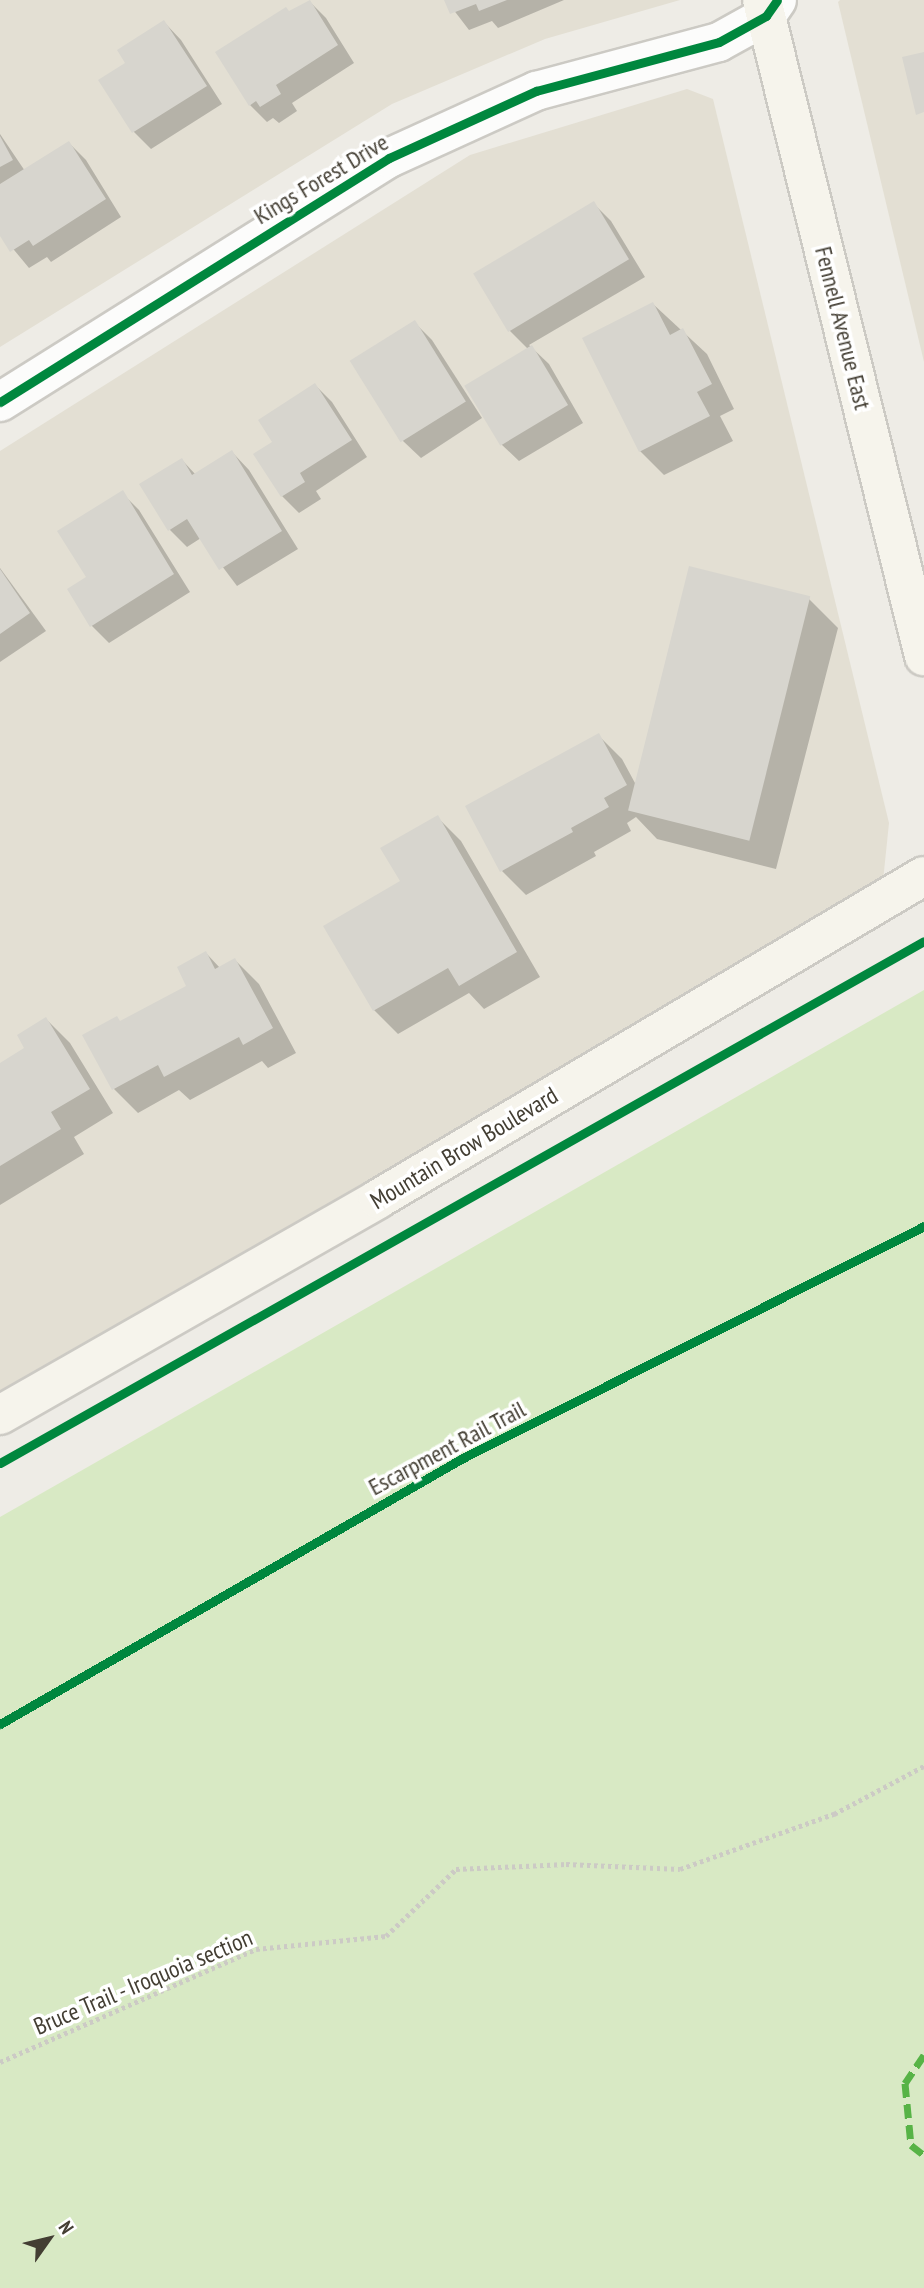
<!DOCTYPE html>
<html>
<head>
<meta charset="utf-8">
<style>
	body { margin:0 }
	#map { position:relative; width:924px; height:2288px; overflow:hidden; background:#eeece6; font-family:"PT Sans Narrow",sans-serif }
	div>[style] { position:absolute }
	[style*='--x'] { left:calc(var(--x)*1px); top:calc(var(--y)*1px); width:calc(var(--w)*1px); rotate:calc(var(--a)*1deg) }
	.residential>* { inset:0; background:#e3dfd3 }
	.green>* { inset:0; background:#d8e9c4 }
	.shadow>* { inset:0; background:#0003 }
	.building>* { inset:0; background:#d7d5ce; transform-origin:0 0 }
	.path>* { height:4.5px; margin-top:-2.25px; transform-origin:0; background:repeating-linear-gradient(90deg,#cccac5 0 3.5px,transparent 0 7px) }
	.roads { filter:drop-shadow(2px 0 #cccac4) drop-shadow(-2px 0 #cccac4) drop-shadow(0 2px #cccac4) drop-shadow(0 -2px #cccac4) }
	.minor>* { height:38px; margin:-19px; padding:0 19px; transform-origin:19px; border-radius:19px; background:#fcfcfb }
	.secondary>* { height:38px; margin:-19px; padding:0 19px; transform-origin:19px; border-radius:19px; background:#f6f4ec }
	.quiet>* { height:7px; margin-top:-3.5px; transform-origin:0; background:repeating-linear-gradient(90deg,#57b346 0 14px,transparent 0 21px) }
	.cycleway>* { height:9px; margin:-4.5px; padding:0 4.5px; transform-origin:4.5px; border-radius:4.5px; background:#00873e }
	span { translate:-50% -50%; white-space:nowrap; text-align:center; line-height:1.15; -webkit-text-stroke:7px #fff; paint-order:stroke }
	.street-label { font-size:24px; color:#433e33 }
	.north { position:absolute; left:14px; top:2204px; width:70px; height:70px; -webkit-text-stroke:5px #fff; paint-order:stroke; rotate:56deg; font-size:19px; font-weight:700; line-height:28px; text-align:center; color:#433e33 }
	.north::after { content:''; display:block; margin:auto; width:24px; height:32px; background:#433e33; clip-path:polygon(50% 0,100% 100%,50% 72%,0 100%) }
</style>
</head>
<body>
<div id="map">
	<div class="residential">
		<div style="clip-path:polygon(0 0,680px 0,545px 39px,392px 104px,0 347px)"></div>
		<div style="clip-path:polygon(840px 0,924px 0,924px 362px,838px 2px)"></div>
		<div style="clip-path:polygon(687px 89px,713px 99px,889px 823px,883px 881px,0 1407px,0 451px,470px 155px)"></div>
	</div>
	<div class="green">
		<div style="clip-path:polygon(924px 990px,924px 2288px,0 2288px,0 1517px)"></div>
	</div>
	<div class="shadow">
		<div style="clip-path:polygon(446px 0,564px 0,498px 28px,492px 21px,469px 30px)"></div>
		<div style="clip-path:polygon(309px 1px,326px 18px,354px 63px,292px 103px,297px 111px,279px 123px,273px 118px,267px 122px,250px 105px)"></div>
		<div style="clip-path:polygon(164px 22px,181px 40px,222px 104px,151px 149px,134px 132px,101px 81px,128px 63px)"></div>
		<div style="clip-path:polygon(0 134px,25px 171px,69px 143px,86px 160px,121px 217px,51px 262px,47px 257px,29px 268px,0 233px)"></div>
		<div style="clip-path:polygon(594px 204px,611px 221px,645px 277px,529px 345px,549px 364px,583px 423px,519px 461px,501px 444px,467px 386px,528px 349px,509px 330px)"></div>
		<div style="clip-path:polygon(653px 304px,707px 354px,734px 409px,720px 416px,733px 441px,664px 475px,640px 451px)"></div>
		<div style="clip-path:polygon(414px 322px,432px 340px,482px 418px,421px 458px,403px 441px)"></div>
		<div style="clip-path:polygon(315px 385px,332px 402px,367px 457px,316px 491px,321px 499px,299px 513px,282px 496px)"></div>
		<div style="clip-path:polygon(232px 452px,249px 470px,298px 549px,237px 586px,201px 538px,187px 547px,170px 530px,182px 460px,196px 475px)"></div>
		<div style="clip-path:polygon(122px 493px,139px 510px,190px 592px,109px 643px,92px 626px,69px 590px,88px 578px)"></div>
		<div style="clip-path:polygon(0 568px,46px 631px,0 662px)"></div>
		<div style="clip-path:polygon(809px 599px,838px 628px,776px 869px,657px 839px,636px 817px,627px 823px,631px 831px,594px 852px,596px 856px,526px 895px,502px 871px,598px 735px,622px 759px,635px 783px)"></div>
		<div style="clip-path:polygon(437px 817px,461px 841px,540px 977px,484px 1009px,469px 993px,398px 1034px,374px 1010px,326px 926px,402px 882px)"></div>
		<div style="clip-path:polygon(206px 953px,220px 968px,235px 960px,259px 984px,296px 1053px,268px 1068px,262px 1061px,190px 1100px,179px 1090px,138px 1113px,114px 1089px,121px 1022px,189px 986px)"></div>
		<div style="clip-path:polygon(46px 1019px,70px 1043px,113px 1113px,74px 1137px,84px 1154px,0 1205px,0 1065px,26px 1048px)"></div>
	</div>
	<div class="building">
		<div style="clip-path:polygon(310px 0,338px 45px,276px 85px,281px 94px,260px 107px,256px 101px,249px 106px,215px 52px,286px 7px,289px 11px)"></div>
		<div style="clip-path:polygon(444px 0,507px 0,479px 11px,476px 4px,450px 14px)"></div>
		<div style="clip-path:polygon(164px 20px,207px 86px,132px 133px,98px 80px,125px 63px,117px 50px)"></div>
		<div style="clip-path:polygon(924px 52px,924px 112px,916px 115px,902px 57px)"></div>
		<div style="clip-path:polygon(0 136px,13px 160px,0 167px)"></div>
		<div style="clip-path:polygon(69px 141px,106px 199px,33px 246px,29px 240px,10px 252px,0 236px,0 184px)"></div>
		<div style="left:594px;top:201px;width:68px;height:141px;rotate:59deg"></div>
		<div style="clip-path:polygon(653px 302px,670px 335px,683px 328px,712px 384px,697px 392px,710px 416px,639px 452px,582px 338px)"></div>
		<div style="left:415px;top:320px;width:96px;height:77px;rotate:58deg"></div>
		<div style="left:532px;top:345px;width:70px;height:79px;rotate:59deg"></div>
		<div style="clip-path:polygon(315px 383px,352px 440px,300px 473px,305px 482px,281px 497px,253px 454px,272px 442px,258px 420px)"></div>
		<div style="clip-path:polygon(232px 450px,282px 531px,219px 570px,187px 519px,168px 531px,139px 484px,182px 458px,192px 475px)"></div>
		<div style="clip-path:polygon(123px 490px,174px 574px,90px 627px,67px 589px,86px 577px,57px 531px)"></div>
		<div style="left:689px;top:566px;width:125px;height:252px;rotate:14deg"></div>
		<div style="clip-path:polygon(0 569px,30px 613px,0 634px)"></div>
		<div style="clip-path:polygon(599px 733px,627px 785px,604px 798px,609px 807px,571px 828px,573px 832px,500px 872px,465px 806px)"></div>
		<div style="clip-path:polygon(438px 815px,517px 952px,459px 986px,448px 968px,373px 1011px,323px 926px,400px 881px,380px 848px)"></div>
		<div style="clip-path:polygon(206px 951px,215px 969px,235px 958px,273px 1028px,243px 1045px,239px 1037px,164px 1077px,158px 1065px,112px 1090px,82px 1035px,117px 1016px,120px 1021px,186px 986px,177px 967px)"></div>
		<div style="clip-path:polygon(46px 1017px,90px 1089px,51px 1112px,61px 1129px,0 1166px,0 1063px,24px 1048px,17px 1035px)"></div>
	</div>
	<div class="path">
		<div style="--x:0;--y:2062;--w:280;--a:-23.8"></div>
		<div style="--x:256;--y:1949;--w:131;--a:-5.7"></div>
		<div style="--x:386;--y:1936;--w:97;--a:-43.7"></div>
		<div style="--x:456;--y:1869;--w:110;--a:-2.6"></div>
		<div style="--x:566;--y:1864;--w:114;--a:2.5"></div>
		<div style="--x:680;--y:1869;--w:164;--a:-19.7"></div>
		<div style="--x:834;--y:1814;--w:102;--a:-28.1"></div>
	</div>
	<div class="roads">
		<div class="minor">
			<div style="--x:0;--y:402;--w:459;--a:-32.1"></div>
			<div style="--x:389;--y:158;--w:162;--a:-24.5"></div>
			<div style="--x:536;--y:91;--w:189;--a:-15"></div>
			<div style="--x:719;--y:42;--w:54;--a:-29"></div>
			<div style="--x:766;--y:16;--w:19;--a:-55"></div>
		</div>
		<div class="secondary">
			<div style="--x:762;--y:0;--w:676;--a:76.13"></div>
			<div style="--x:0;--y:1415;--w:435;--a:-29.7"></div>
			<div style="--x:378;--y:1199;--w:634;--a:-30.61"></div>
		</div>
	</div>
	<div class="quiet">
		<div style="--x:924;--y:2055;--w:34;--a:124"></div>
		<div style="--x:905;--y:2083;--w:62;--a:84.5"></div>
		<div style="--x:911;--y:2145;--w:16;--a:38"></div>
	</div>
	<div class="cycleway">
		<div style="--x:0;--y:402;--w:459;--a:-32.1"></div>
		<div style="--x:389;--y:158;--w:162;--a:-24.5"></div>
		<div style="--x:536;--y:91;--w:189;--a:-15"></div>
		<div style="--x:719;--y:42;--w:54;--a:-29"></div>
		<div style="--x:766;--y:16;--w:19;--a:-55"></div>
		<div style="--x:0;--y:1463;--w:1061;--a:-29.46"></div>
		<div style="--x:0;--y:1724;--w:532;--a:-29.89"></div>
		<div style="--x:461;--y:1459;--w:518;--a:-26.71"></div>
	</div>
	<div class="street-label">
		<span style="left:321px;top:179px;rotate:-31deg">Kings Forest Drive</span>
		<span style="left:843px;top:328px;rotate:76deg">Fennell Avenue East</span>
		<span style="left:464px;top:1148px;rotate:-31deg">Mountain Brow Boulevard</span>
		<span style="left:447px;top:1448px;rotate:-28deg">Escarpment Rail Trail</span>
		<span style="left:143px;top:1982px;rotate:-23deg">Bruce Trail - Iroquoia section</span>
	</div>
	<div class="north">N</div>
</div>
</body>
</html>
